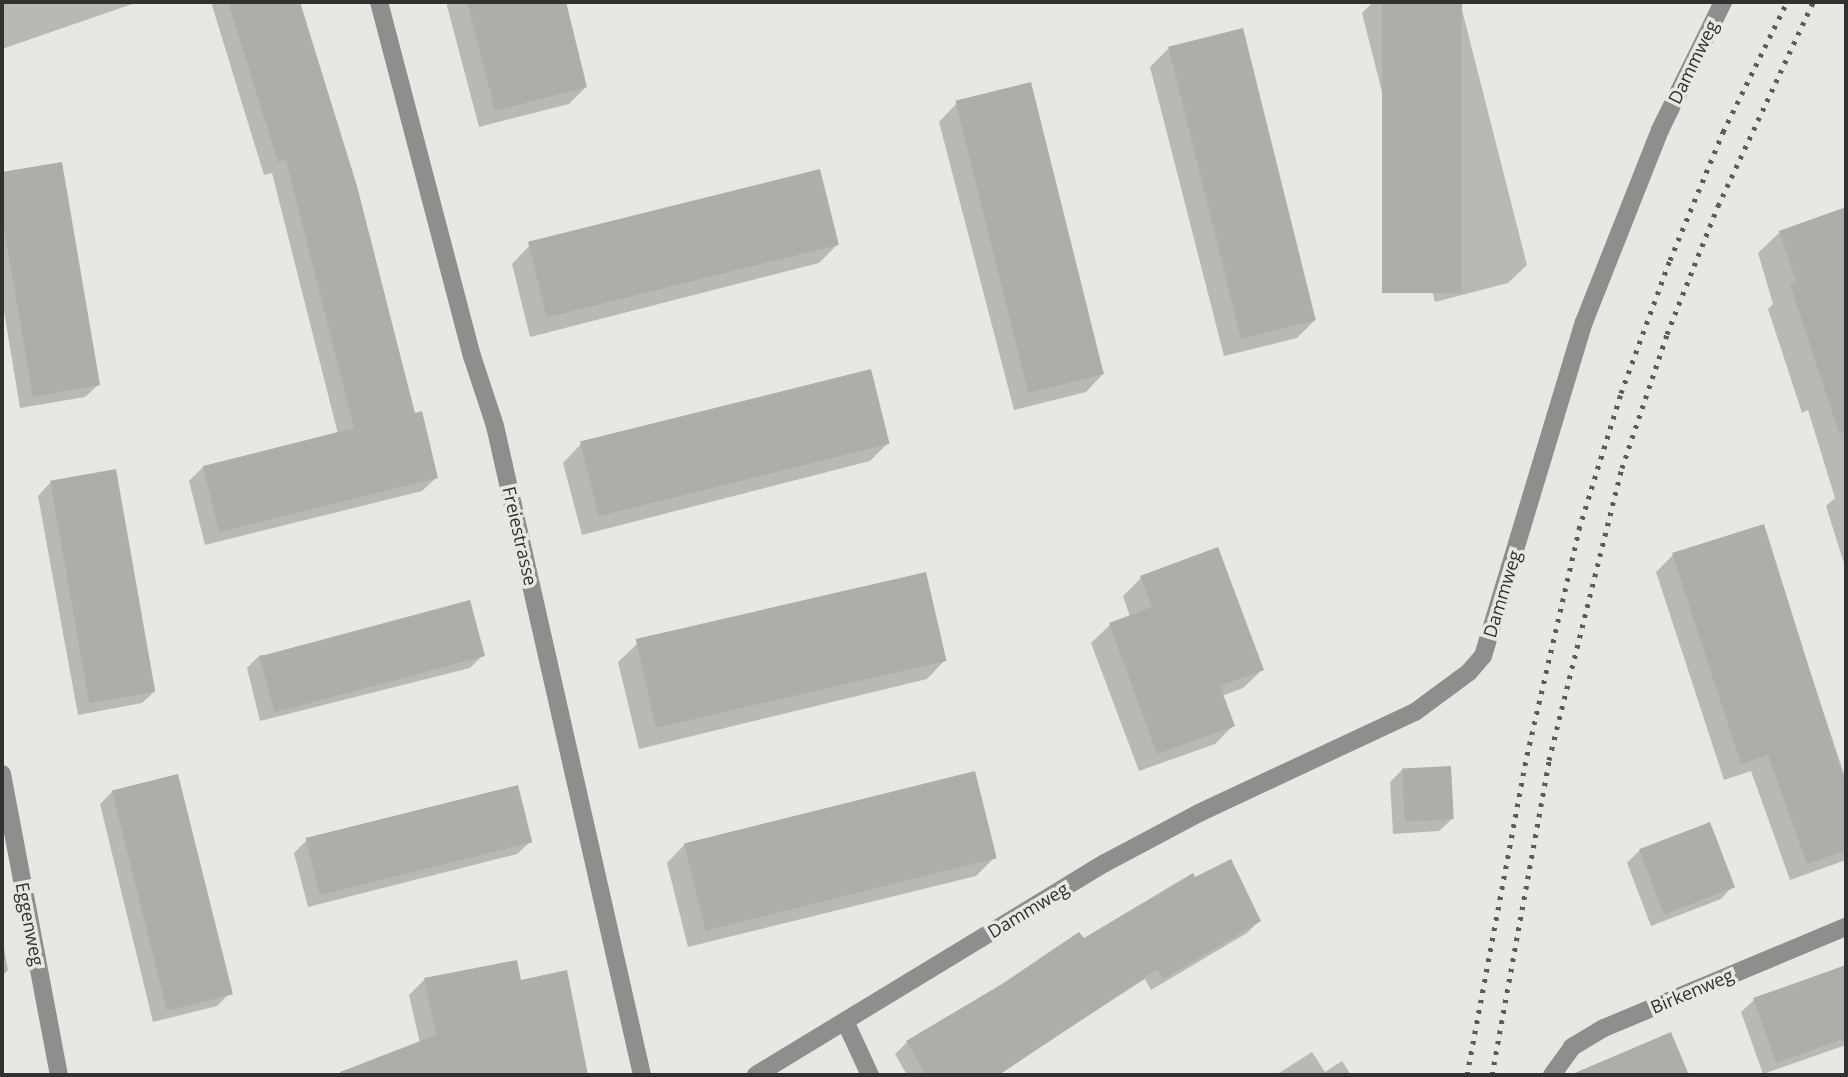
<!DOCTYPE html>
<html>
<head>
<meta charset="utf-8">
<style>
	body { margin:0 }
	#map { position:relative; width:1848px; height:1077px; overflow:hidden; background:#e6e8e3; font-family:"Open Sans",sans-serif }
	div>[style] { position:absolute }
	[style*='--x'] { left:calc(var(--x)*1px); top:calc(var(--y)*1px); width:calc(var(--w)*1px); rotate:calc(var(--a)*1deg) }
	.shadow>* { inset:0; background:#0003 }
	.building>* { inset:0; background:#acaea9; transform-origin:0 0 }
	.minor>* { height:18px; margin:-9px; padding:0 9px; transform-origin:9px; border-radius:9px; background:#8e8f8d }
	.rail>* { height:5px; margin-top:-2.5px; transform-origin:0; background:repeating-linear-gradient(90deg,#5b5c59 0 3.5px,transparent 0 10.5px) }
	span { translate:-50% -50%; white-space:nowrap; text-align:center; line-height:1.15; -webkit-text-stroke:7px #e6e8e3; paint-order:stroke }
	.street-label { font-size:18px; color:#313230 }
	.frame { position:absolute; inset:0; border:4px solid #313230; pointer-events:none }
</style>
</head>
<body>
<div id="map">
	<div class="shadow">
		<div style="clip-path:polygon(2px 2px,138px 2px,2px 49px)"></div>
		<div style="clip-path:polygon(211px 2px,298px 2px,356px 186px,414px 415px,437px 477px,422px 491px,205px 545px,189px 481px,203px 467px,338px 434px,272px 173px,264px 175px)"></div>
		<div style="clip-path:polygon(446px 2px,564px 2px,586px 87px,569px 104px,479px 127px)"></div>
		<div style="clip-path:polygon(1373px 2px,1460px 2px,1527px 265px,1508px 283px,1435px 302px,1362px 13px)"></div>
		<div style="clip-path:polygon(1169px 48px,1315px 320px,1297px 338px,1224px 356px,1150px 67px)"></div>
		<div style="clip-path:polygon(957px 103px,1104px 373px,1086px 392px,1014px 410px,939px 122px)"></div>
		<div style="clip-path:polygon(60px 164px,98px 385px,85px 397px,20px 408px,2px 299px,2px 174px)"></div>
		<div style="clip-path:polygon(1846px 209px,1846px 570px,1826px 506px,1835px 498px,1808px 410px,1802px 413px,1768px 309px,1773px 304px,1758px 253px,1782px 230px)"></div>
		<div style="clip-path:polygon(530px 245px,837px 245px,819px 263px,530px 337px,512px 264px)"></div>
		<div style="clip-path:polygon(888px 443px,870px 461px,582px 535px,563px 463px,581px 444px)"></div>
		<div style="clip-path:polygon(50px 483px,155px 691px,142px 703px,78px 715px,38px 496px)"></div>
		<div style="clip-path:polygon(1762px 526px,1846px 780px,1846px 860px,1790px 880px,1751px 771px,1724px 780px,1656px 572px,1673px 555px)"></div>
		<div style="clip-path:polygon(1141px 578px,1262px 670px,1243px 688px,1222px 696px,1233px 726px,1215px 744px,1139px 771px,1091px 643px,1110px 625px,1130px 617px,1123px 596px)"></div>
		<div style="clip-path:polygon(637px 644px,945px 660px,927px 679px,639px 749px,618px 662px)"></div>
		<div style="clip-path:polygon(260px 655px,483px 655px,470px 668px,260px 721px,247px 668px)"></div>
		<div style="clip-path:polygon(1402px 770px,1452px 819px,1439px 831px,1393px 834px,1390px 782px)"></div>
		<div style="clip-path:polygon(113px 791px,230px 993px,217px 1006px,153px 1022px,100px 804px)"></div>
		<div style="clip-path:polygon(307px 840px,530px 842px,517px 854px,308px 907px,294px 853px)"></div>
		<div style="clip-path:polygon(685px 844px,995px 857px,976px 876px,688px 947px,667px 863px)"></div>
		<div style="clip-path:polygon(1640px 850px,1733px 886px,1721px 899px,1651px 926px,1627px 863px)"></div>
		<div style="clip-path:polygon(1259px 921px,1247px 933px,1151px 990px,1145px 979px,997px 1075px,907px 1075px,895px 1054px,907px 1042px)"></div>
		<div style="clip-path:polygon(2px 937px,8px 970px,2px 976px)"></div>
		<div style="clip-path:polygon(1846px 967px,1846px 1045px,1763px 1074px,1741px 1012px,1754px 1000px)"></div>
		<div style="clip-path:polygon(566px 972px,586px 1075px,336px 1075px,420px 1043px,409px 995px,425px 979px,520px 982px)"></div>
		<div style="clip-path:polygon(1312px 1052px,1325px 1072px,1342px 1061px,1351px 1075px,1276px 1075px)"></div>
	</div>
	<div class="building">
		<div style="clip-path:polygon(228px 2px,300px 2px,357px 186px,415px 413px,422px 411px,438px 478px,219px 532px,203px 466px,354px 428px,286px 160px,278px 162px)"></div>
		<div style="clip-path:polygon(467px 2px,566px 2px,587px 87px,495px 111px)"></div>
		<div style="left:1382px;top:2px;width:80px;height:291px"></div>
		<div style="left:1243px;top:28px;width:301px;height:77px;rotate:76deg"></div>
		<div style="left:1031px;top:82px;width:301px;height:78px;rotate:76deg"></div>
		<div style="clip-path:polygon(62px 162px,100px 385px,33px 397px,2px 216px,2px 172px)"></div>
		<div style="left:820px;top:169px;width:78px;height:301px;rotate:76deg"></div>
		<div style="clip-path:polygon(1846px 207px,1846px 432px,1839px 433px,1790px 284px,1796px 282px,1779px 231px)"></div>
		<div style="left:871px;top:369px;width:77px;height:300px;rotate:76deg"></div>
		<div style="left:116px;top:469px;width:226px;height:67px;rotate:80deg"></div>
		<div style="clip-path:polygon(1764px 524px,1846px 786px,1846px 850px,1807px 864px,1768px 755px,1741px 764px,1672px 553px)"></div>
		<div style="clip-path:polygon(1218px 547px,1264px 670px,1220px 686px,1235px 726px,1157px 754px,1109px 623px,1152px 607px,1140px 576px)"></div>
		<div style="left:926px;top:572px;width:91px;height:298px;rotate:77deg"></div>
		<div style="left:470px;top:600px;width:58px;height:218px;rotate:75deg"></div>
		<div style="left:1451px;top:766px;width:53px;height:49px;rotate:87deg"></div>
		<div style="left:975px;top:771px;width:90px;height:300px;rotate:76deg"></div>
		<div style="left:178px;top:774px;width:227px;height:68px;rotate:76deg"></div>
		<div style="left:518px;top:785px;width:59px;height:219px;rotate:76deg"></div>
		<div style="left:1710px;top:822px;width:70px;height:76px;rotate:69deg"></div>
		<div style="clip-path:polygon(1231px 859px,1261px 921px,1164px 979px,1157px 969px,999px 1075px,926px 1075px,906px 1041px,1002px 984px,1079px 932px,1084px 938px,1193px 873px,1195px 877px)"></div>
		<div style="clip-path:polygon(517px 960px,521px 980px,567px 970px,588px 1075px,340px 1075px,340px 1072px,436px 1035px,424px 978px)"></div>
		<div style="clip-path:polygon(1846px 965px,1846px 1038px,1776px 1063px,1753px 998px)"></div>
		<div style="clip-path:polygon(1671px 1032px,1689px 1075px,1570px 1075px)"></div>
	</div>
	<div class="minor">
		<div style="--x:379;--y:2;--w:366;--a:75.3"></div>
		<div style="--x:472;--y:356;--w:74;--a:71.8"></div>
		<div style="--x:495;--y:426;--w:665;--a:77.24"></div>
		<div style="--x:2;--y:774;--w:306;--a:79.3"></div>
		<div style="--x:845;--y:1021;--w:60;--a:65.2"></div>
		<div style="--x:756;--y:1075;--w:408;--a:-31.3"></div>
		<div style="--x:1105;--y:863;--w:106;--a:-28"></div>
		<div style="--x:1199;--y:813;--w:238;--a:-25.1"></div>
		<div style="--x:1415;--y:712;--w:67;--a:-36.5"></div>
		<div style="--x:1469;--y:672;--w:21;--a:-49"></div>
		<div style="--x:1483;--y:656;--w:349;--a:-73.2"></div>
		<div style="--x:1584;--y:322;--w:206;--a:-68.4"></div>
		<div style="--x:1660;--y:130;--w:143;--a:-63.8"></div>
		<div style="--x:1552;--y:1075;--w:34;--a:-54"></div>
		<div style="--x:1572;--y:1047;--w:37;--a:-31"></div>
		<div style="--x:1604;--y:1028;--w:262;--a:-22.7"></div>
	</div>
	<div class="rail">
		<div style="--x:1467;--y:1075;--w:326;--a:-79.4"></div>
		<div style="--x:1527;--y:755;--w:232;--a:-77"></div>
		<div style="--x:1579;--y:529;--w:142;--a:-72.8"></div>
		<div style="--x:1621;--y:393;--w:142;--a:-69.8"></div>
		<div style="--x:1670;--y:260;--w:139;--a:-67.5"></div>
		<div style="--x:1723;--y:132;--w:145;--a:-63.8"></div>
		<div style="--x:1492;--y:1075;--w:320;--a:-79.7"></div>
		<div style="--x:1549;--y:760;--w:301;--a:-76"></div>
		<div style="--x:1622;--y:468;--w:141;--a:-71.4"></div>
		<div style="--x:1667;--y:334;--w:138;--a:-68.3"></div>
		<div style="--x:1718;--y:206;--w:225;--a:-65"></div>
	</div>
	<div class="street-label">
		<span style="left:1693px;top:62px;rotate:-64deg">Dammweg</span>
		<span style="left:520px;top:536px;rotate:77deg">Freiestrasse</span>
		<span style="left:1502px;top:594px;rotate:-73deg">Dammweg</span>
		<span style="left:1028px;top:910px;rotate:-31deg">Dammweg</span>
		<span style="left:30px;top:924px;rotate:79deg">Eggenweg</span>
		<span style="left:1692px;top:991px;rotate:-23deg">Birkenweg</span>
	</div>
	<div class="frame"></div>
</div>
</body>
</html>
